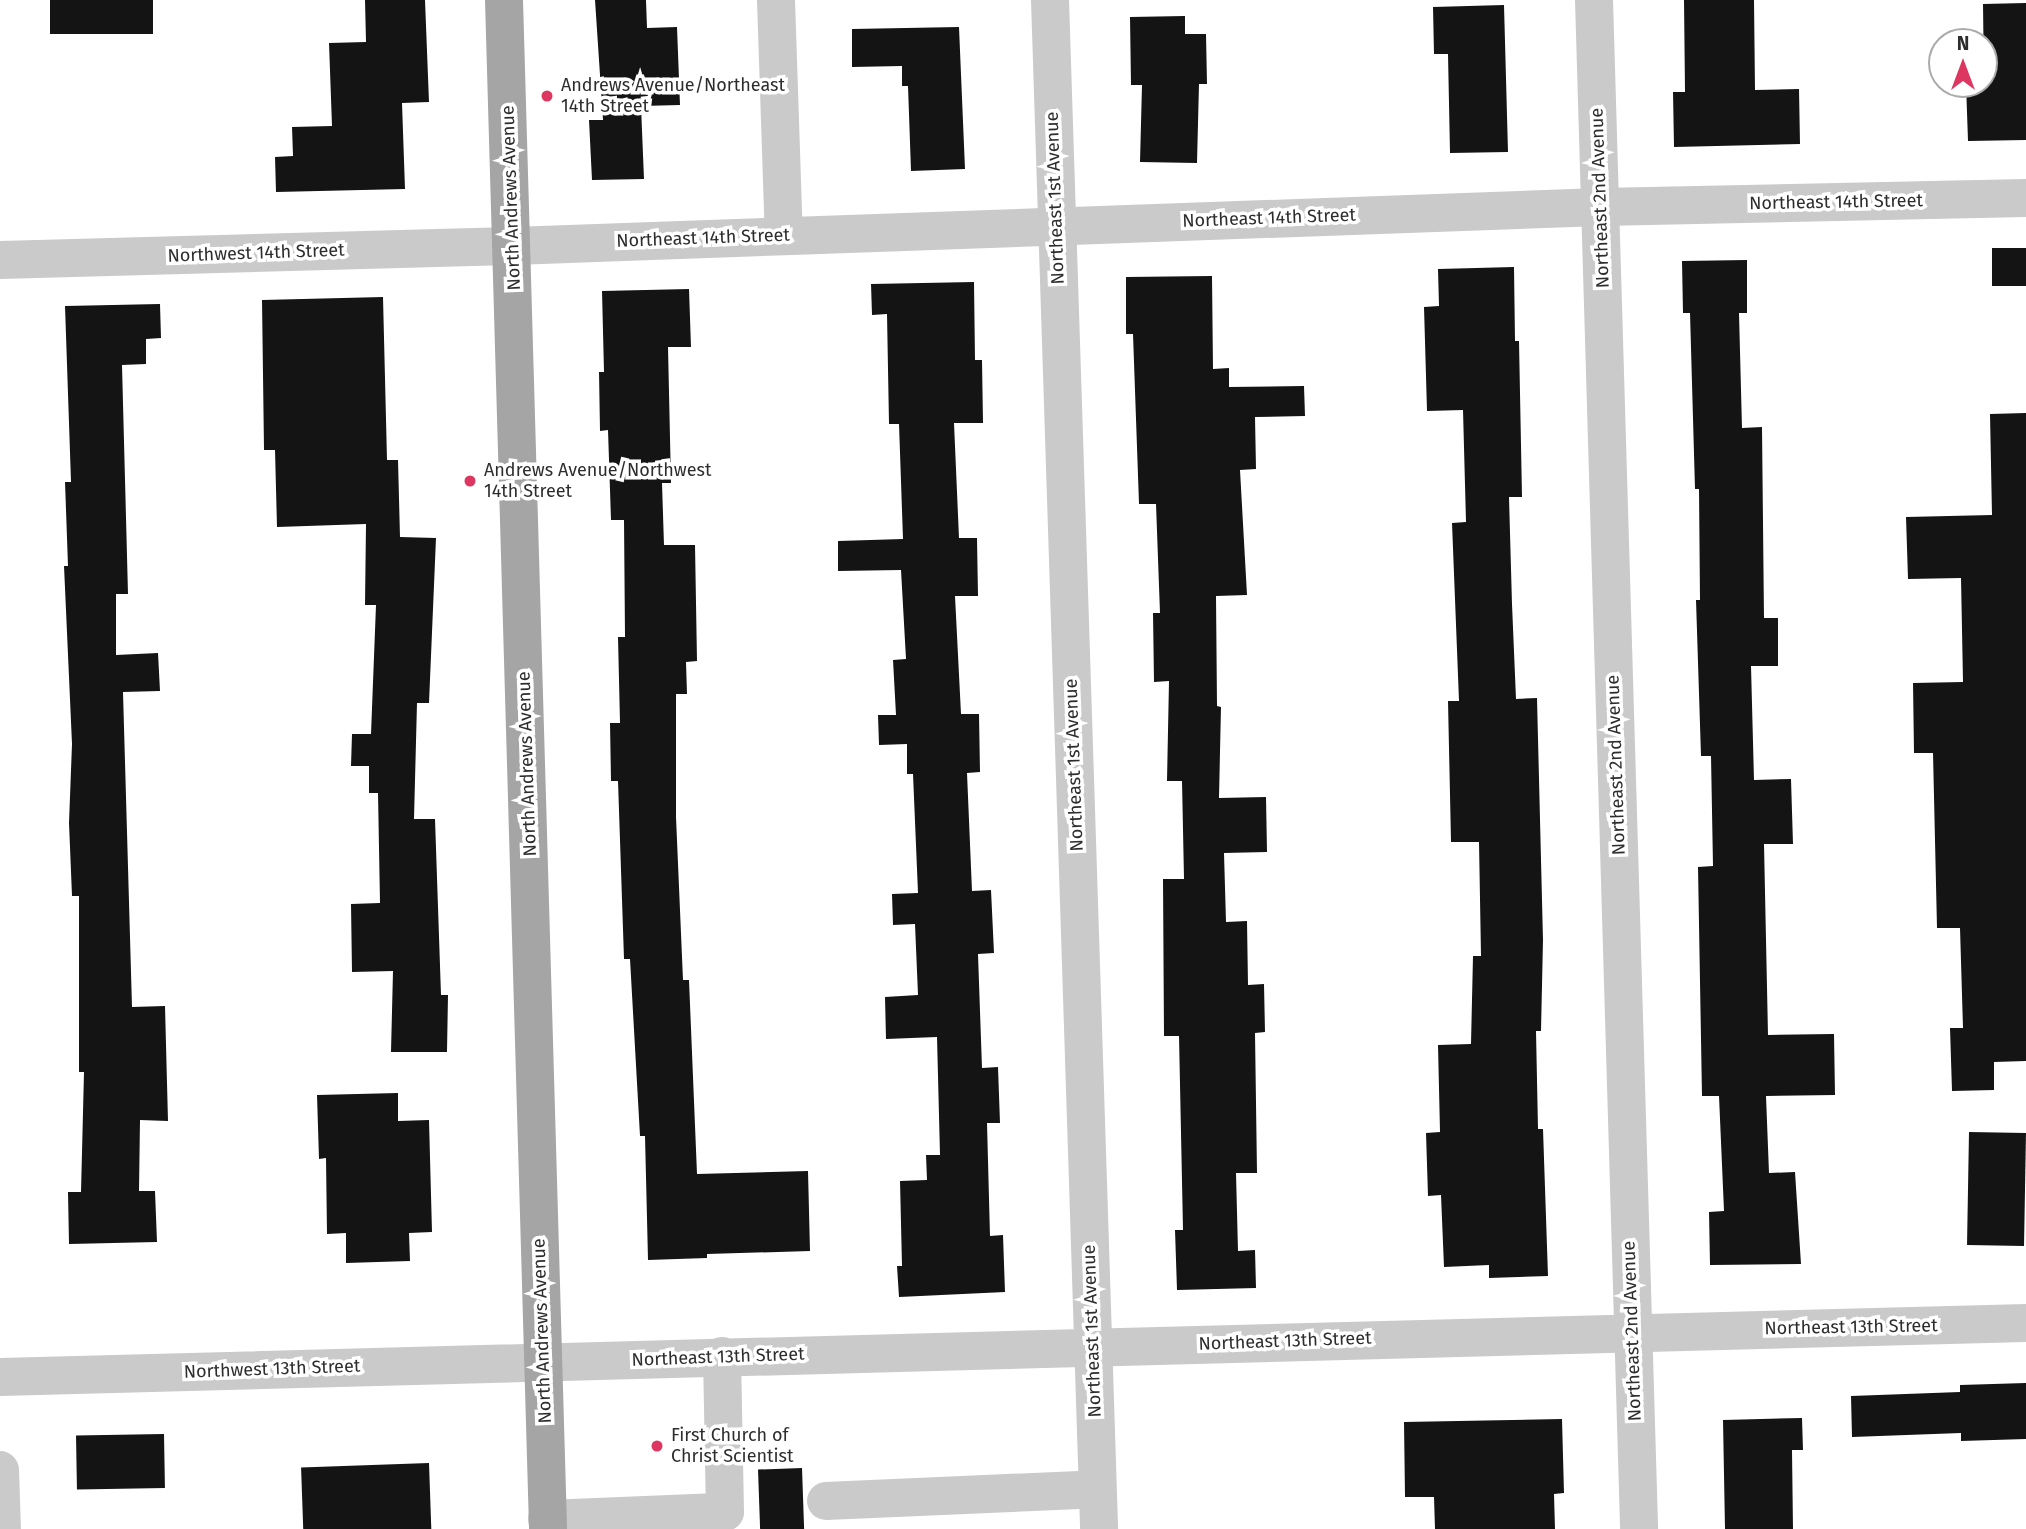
<!DOCTYPE html>
<html>
<head>
<meta charset="utf-8">
<style>
	body { margin:0 }
	#map { position:relative; width:2026px; height:1529px; overflow:hidden; background:#fff; font-family:"Fira Sans",sans-serif }
	div>[style] { position:absolute }
	[style*='--x'] { left:calc(var(--x)*1px); top:calc(var(--y)*1px); width:calc(var(--w)*1px); rotate:calc(var(--a)*1deg) }
	.building>* { inset:0; background:#141414; transform-origin:0 0 }
	.minor>* { height:38px; margin:-19px; padding:0 19px; transform-origin:19px; border-radius:19px; background:#cacaca }
	.major>* { height:38px; margin:-19px; padding:0 19px; transform-origin:19px; border-radius:19px; background:#a5a5a5 }
	.dots>* { width:19px; height:19px; translate:-50% -50%; box-sizing:border-box; border:4px solid #fff; border-radius:50% }
	span { translate:-50% -50%; white-space:nowrap; text-align:center; line-height:1.15; -webkit-text-stroke:7px #fff; paint-order:stroke }
	.poi-label { font-size:18px; color:#2d2d2d }
	.left { translate:0 -50%; text-align:left }
	.street-label { font-size:18px; color:#2d2d2d }
	.north { position:absolute; left:1928px; top:28px; width:70px; height:70px; box-sizing:border-box; background:#fff; border:2px solid #ababab; border-radius:50%; rotate:0deg; font-size:19px; font-weight:700; line-height:28px; text-align:center; color:#2d2d2d }
	.north::after { content:''; display:block; margin:auto; width:24px; height:32px; background:#dd3661; clip-path:polygon(50% 0,100% 100%,50% 72%,0 100%) }
</style>
</head>
<body>
<div id="map">
	<div class="building">
		<div style="left:50px;top:0;width:103px;height:34px"></div>
		<div style="clip-path:polygon(365px 0,425px 0,429px 102px,402px 103px,405px 189px,276px 192px,275px 157px,293px 156px,292px 127px,332px 126px,329px 43px,366px 42px)"></div>
		<div style="clip-path:polygon(595px 0,646px 0,647px 28px,677px 27px,680px 105px,641px 106px,644px 179px,592px 180px,589px 120px,603px 120px)"></div>
		<div style="clip-path:polygon(1684px 0,1754px 0,1755px 90px,1799px 89px,1800px 144px,1674px 147px,1673px 92px,1685px 92px)"></div>
		<div style="clip-path:polygon(2026px 3px,2026px 140px,1968px 141px,1966px 84px,1984px 84px,1983px 4px)"></div>
		<div style="clip-path:polygon(1504px 5px,1508px 152px,1450px 153px,1448px 54px,1434px 54px,1433px 7px)"></div>
		<div style="clip-path:polygon(1185px 16px,1185px 34px,1206px 34px,1207px 84px,1199px 84px,1197px 163px,1140px 162px,1142px 85px,1131px 85px,1130px 17px)"></div>
		<div style="clip-path:polygon(959px 27px,965px 169px,911px 171px,908px 86px,902px 86px,902px 66px,852px 67px,852px 29px)"></div>
		<div style="left:2026px;top:248px;width:38px;height:34px;rotate:90deg"></div>
		<div style="clip-path:polygon(1747px 260px,1747px 313px,1739px 313px,1742px 428px,1762px 427px,1764px 618px,1778px 618px,1778px 666px,1751px 666px,1754px 780px,1791px 779px,1793px 844px,1764px 844px,1768px 1035px,1834px 1034px,1835px 1095px,1766px 1096px,1769px 1173px,1795px 1172px,1801px 1264px,1710px 1265px,1709px 1212px,1724px 1211px,1719px 1096px,1702px 1096px,1698px 867px,1713px 866px,1711px 756px,1701px 756px,1696px 600px,1700px 600px,1699px 489px,1695px 489px,1690px 313px,1683px 313px,1682px 261px)"></div>
		<div style="clip-path:polygon(1514px 267px,1515px 341px,1519px 341px,1522px 497px,1509px 497px,1512px 604px,1516px 699px,1537px 698px,1543px 940px,1541px 1031px,1536px 1031px,1538px 1129px,1543px 1129px,1548px 1276px,1489px 1278px,1489px 1265px,1444px 1267px,1441px 1195px,1428px 1196px,1426px 1133px,1440px 1132px,1438px 1045px,1471px 1044px,1473px 956px,1481px 956px,1479px 842px,1451px 842px,1448px 701px,1459px 701px,1452px 523px,1466px 522px,1463px 410px,1427px 411px,1424px 307px,1439px 306px,1438px 269px)"></div>
		<div style="clip-path:polygon(1212px 276px,1213px 369px,1229px 368px,1229px 387px,1304px 386px,1305px 416px,1255px 417px,1256px 469px,1240px 470px,1247px 595px,1216px 596px,1217px 706px,1221px 707px,1219px 798px,1266px 797px,1267px 852px,1224px 853px,1226px 922px,1247px 921px,1248px 985px,1264px 984px,1265px 1032px,1255px 1033px,1257px 1173px,1236px 1173px,1238px 1251px,1255px 1250px,1256px 1288px,1177px 1290px,1175px 1230px,1183px 1230px,1179px 1036px,1164px 1036px,1163px 879px,1184px 879px,1182px 781px,1167px 781px,1169px 681px,1154px 682px,1153px 613px,1160px 613px,1156px 504px,1139px 504px,1133px 334px,1126px 334px,1126px 277px)"></div>
		<div style="clip-path:polygon(974px 282px,975px 360px,982px 360px,983px 423px,954px 423px,959px 538px,977px 538px,978px 596px,955px 596px,961px 714px,979px 714px,980px 772px,967px 773px,972px 891px,991px 890px,994px 953px,978px 954px,982px 1068px,998px 1067px,1000px 1123px,987px 1123px,990px 1236px,1003px 1235px,1005px 1292px,899px 1297px,897px 1266px,902px 1266px,900px 1181px,927px 1180px,926px 1155px,940px 1155px,937px 1037px,886px 1039px,885px 997px,918px 995px,915px 924px,893px 925px,892px 894px,918px 893px,913px 774px,907px 774px,907px 744px,879px 745px,878px 715px,896px 715px,893px 660px,906px 659px,901px 570px,838px 571px,838px 541px,903px 539px,899px 424px,889px 424px,887px 314px,872px 315px,871px 284px)"></div>
		<div style="clip-path:polygon(689px 289px,691px 347px,668px 347px,671px 483px,662px 483px,664px 545px,695px 545px,697px 661px,686px 662px,687px 694px,676px 694px,676px 817px,683px 980px,689px 980px,697px 1174px,808px 1171px,810px 1251px,707px 1254px,707px 1258px,648px 1260px,645px 1136px,640px 1136px,630px 959px,624px 959px,618px 781px,611px 781px,610px 723px,620px 723px,618px 637px,625px 637px,624px 520px,611px 520px,608px 430px,600px 431px,599px 372px,604px 372px,602px 291px)"></div>
		<div style="clip-path:polygon(383px 297px,387px 460px,398px 460px,400px 537px,436px 538px,429px 703px,417px 703px,414px 819px,435px 819px,441px 995px,448px 995px,447px 1052px,391px 1052px,393px 971px,352px 972px,351px 904px,380px 903px,378px 793px,369px 793px,369px 766px,351px 766px,352px 734px,371px 734px,376px 605px,365px 605px,366px 524px,277px 527px,275px 450px,264px 450px,262px 300px)"></div>
		<div style="clip-path:polygon(160px 304px,161px 338px,146px 339px,146px 364px,122px 365px,128px 594px,116px 594px,116px 655px,158px 653px,160px 691px,123px 692px,132px 1007px,165px 1006px,168px 1121px,140px 1120px,139px 1191px,155px 1191px,157px 1242px,69px 1244px,68px 1192px,81px 1192px,84px 1072px,79px 1072px,79px 896px,72px 896px,69px 823px,72px 744px,64px 566px,68px 566px,65px 482px,71px 482px,65px 306px)"></div>
		<div style="clip-path:polygon(2026px 413px,2026px 1061px,1994px 1062px,1994px 1090px,1952px 1091px,1950px 1028px,1963px 1028px,1960px 928px,1937px 928px,1933px 753px,1914px 753px,1913px 683px,1963px 682px,1961px 578px,1908px 579px,1906px 517px,1992px 515px,1990px 414px)"></div>
		<div style="clip-path:polygon(398px 1093px,398px 1121px,429px 1120px,432px 1232px,409px 1233px,410px 1261px,346px 1263px,346px 1233px,327px 1234px,326px 1158px,319px 1159px,317px 1095px)"></div>
		<div style="left:1969px;top:1132px;width:57px;height:113px;rotate:1deg"></div>
		<div style="clip-path:polygon(2026px 1383px,2026px 1439px,1961px 1441px,1961px 1433px,1852px 1437px,1851px 1396px,1960px 1392px,1960px 1385px)"></div>
		<div style="clip-path:polygon(1802px 1418px,1803px 1450px,1792px 1450px,1793px 1529px,1725px 1529px,1723px 1420px)"></div>
		<div style="clip-path:polygon(1562px 1419px,1564px 1493px,1554px 1494px,1555px 1529px,1435px 1529px,1434px 1497px,1405px 1497px,1404px 1422px)"></div>
		<div style="left:164px;top:1434px;width:54px;height:88px;rotate:89deg"></div>
		<div style="left:429px;top:1463px;width:66px;height:128px;rotate:88deg"></div>
		<div style="left:802px;top:1468px;width:61px;height:44px;rotate:88deg"></div>
	</div>
	<div class="minor">
		<div style="--x:776;--y:0;--w:235;--a:88.1"></div>
		<div style="--x:1050;--y:0;--w:1530;--a:88.16"></div>
		<div style="--x:1594;--y:0;--w:1530;--a:88.31"></div>
		<div style="--x:0;--y:260;--w:513;--a:-1.56"></div>
		<div style="--x:513;--y:246;--w:1089;--a:-2.05"></div>
		<div style="--x:1601;--y:207;--w:425;--a:-1.2"></div>
		<div style="--x:0;--y:1377;--w:2027;--a:-1.53"></div>
		<div style="--x:0;--y:1470;--w:59;--a:88.1"></div>
		<div style="--x:826;--y:1501;--w:271;--a:-2.5"></div>
		<div style="--x:547;--y:1519;--w:178;--a:-2.3"></div>
		<div style="--x:725;--y:1512;--w:156;--a:-91.1"></div>
	</div>
	<div class="major">
		<div style="--x:504;--y:0;--w:1530;--a:88.35"></div>
	</div>
	<div class="dots">
		<div style="left:547px;top:96px;background:#dd3661"></div>
		<div style="left:470px;top:481px;background:#dd3661"></div>
		<div style="left:657px;top:1446px;background:#dd3661"></div>
	</div>
	<div class="poi-label">
		<span class="left" style="left:561px;top:96px">Andrews Avenue/Northeast<br>14th Street</span>
		<span class="left" style="left:484px;top:481px">Andrews Avenue/Northwest<br>14th Street</span>
		<span class="left" style="left:671px;top:1446px">First Church of<br>Christ Scientist</span>
	</div>
	<div class="street-label">
		<span style="left:511px;top:198px;rotate:-92deg">North Andrews Avenue</span>
		<span style="left:1055px;top:198px;rotate:-92deg">Northeast 1st Avenue</span>
		<span style="left:1600px;top:198px;rotate:-92deg">Northeast 2nd Avenue</span>
		<span style="left:1836px;top:202px;rotate:-1deg">Northeast 14th Street</span>
		<span style="left:1269px;top:218px;rotate:-2deg">Northeast 14th Street</span>
		<span style="left:703px;top:238px;rotate:-2deg">Northeast 14th Street</span>
		<span style="left:256px;top:253px;rotate:-2deg">Northwest 14th Street</span>
		<span style="left:527px;top:764px;rotate:-92deg">North Andrews Avenue</span>
		<span style="left:1074px;top:765px;rotate:-92deg">Northeast 1st Avenue</span>
		<span style="left:1616px;top:765px;rotate:-92deg">Northeast 2nd Avenue</span>
		<span style="left:1851px;top:1327px;rotate:-1deg">Northeast 13th Street</span>
		<span style="left:542px;top:1331px;rotate:-92deg">North Andrews Avenue</span>
		<span style="left:1092px;top:1331px;rotate:-92deg">Northeast 1st Avenue</span>
		<span style="left:1632px;top:1331px;rotate:-92deg">Northeast 2nd Avenue</span>
		<span style="left:1285px;top:1341px;rotate:-2deg">Northeast 13th Street</span>
		<span style="left:718px;top:1357px;rotate:-2deg">Northeast 13th Street</span>
		<span style="left:272px;top:1369px;rotate:-2deg">Northwest 13th Street</span>
	</div>
	<div class="north">N</div>
</div>
</body>
</html>
